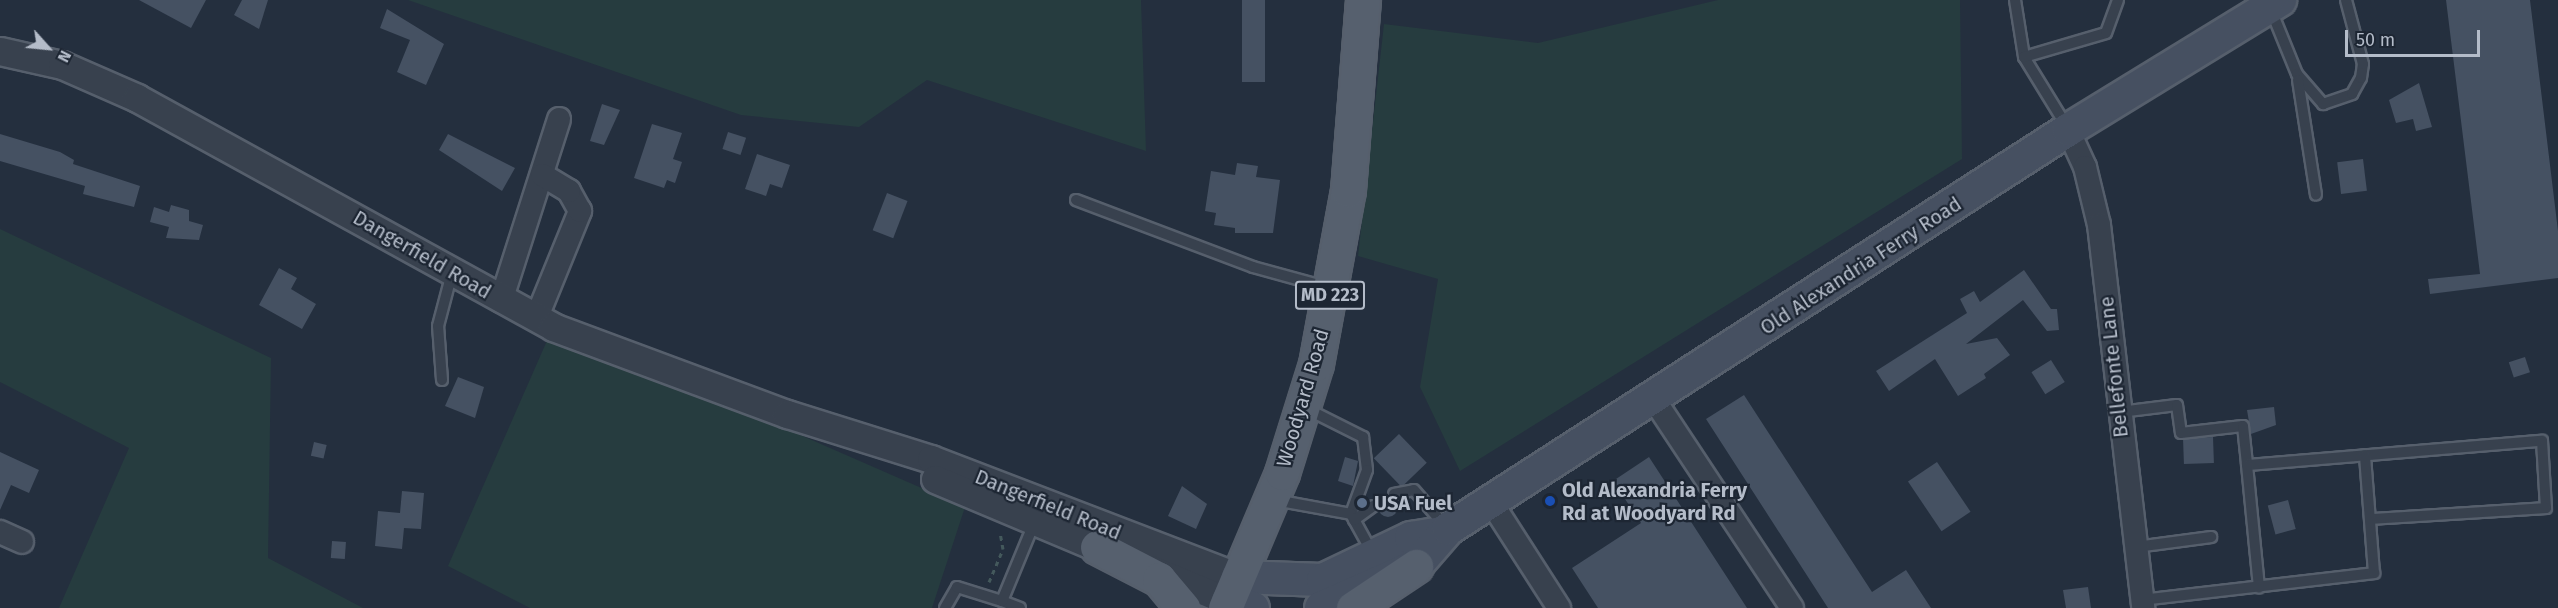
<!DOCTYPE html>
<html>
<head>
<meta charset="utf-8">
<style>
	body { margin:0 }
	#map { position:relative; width:2558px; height:608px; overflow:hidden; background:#242f3e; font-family:"Fira Sans",sans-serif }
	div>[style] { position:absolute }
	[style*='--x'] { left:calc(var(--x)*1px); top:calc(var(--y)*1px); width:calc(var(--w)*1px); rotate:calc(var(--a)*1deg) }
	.green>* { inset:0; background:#263c3f }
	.building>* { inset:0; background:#455162; transform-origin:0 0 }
	.round { border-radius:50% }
	.path>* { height:3px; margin-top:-1.5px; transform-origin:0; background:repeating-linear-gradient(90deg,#44595c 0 4.5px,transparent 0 9px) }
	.roads { filter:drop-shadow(2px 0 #565f6c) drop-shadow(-2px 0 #565f6c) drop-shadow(0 2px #565f6c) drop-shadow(0 -2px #565f6c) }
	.service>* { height:10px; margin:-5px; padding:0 5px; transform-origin:5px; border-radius:5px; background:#38414e }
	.minor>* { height:22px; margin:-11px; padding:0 11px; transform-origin:11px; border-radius:11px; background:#38414e }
	.tertiary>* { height:27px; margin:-13.5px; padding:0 13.5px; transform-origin:13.5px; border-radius:13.5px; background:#38414e }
	.secondary>* { height:32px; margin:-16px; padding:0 16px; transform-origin:16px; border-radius:16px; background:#465061 }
	.primary>* { height:33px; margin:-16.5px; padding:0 16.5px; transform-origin:16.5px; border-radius:16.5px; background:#56606e }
	.dots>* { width:16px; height:16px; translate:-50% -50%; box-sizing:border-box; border:3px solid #1d2633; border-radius:50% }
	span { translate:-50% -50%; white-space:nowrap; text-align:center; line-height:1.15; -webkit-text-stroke:4.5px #1d2633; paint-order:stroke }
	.shield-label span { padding:2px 4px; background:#1d2633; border:2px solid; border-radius:4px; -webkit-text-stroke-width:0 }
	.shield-label { font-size:18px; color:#b4bcc9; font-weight:700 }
	.street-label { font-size:20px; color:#b4bcc9 }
	.poi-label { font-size:20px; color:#b4bcc9; font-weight:700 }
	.left { translate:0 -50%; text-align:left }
	.north { position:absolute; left:18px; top:18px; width:60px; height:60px; -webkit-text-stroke:4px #1d2633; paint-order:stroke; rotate:117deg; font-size:16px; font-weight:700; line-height:24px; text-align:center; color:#b4bcc9 }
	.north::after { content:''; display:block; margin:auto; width:21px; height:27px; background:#b4bcc9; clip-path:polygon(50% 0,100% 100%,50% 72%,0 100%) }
	.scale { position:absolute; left:2345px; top:30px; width:135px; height:27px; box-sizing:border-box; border:3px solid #b4bcc9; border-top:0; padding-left:8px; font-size:18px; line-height:21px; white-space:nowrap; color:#b4bcc9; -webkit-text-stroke:4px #1d2633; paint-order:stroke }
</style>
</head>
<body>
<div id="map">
	<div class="green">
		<div style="clip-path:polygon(408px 0,1141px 0,1146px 151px,927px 80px,859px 127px,741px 115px)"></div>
		<div style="clip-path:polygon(1718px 0,1960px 0,1962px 159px,1460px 471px,1420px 387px,1438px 279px,1358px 256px,1384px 24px,1538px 43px)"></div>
		<div style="clip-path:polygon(0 229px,271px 358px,268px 558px,363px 608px,59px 608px,129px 448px,0 382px)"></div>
		<div style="clip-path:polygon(553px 327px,965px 507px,932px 608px,530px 608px,448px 566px)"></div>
	</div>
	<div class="building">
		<div style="clip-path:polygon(139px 0,206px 0,191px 28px)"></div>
		<div style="clip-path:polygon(242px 0,268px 0,259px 29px,234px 15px)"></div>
		<div style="left:1242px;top:0;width:23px;height:82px"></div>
		<div style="clip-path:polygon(2446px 0,2530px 0,2558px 231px,2558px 278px,2430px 294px,2428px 279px,2480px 274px)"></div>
		<div style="clip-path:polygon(387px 9px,444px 44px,426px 85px,397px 72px,410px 40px,380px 28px)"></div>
		<div style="clip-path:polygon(2419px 83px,2432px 127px,2416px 131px,2413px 119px,2396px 123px,2389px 100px)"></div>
		<div style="clip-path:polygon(602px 104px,620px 110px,604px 145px,590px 141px)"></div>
		<div style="clip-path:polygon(652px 124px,682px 133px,673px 159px,682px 162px,675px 183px,667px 180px,664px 188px,634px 178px)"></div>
		<div style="left:728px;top:132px;width:19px;height:18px;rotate:18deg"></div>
		<div style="clip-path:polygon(0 134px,60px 152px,74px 160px,73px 164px,140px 186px,134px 207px,83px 194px,85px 186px,0 161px)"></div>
		<div style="clip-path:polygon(448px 134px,515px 168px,502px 191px,439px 150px)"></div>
		<div style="clip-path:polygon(757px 154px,790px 165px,782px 188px,770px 184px,766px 196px,745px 189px)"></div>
		<div style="left:2363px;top:159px;width:32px;height:26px;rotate:83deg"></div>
		<div style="clip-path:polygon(1237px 163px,1258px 166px,1256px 177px,1280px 180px,1273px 233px,1235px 233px,1235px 228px,1214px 225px,1216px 213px,1205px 211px,1211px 171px,1235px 175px)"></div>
		<div style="left:887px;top:193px;width:22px;height:40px;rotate:21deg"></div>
		<div style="clip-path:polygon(171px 205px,189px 210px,189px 221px,203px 225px,199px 240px,166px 238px,169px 227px,150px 222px,154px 207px,169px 212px)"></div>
		<div style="clip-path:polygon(279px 268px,297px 278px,291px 289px,316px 304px,302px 329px,259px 305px)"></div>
		<div style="clip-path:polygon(2024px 270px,2051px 309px,2057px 309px,2059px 330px,2047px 331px,2023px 300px,1966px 344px,1997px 338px,2010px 355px,1984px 374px,1986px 378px,1958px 396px,1935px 359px,1889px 391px,1876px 371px,1967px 313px,1960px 299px,1974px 291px,1980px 302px)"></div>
		<div style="left:2525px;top:357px;width:16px;height:17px;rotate:72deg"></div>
		<div style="left:2051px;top:360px;width:26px;height:23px;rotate:58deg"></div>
		<div style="clip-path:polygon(458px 377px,484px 387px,475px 418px,445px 406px)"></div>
		<div style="clip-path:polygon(1744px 395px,1872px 592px,1906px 570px,1931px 608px,1828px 608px,1706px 419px)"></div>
		<div style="clip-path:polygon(2274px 407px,2276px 425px,2251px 434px,2247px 410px)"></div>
		<div style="left:1399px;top:434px;width:40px;height:35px;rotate:46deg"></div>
		<div style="left:2213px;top:437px;width:26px;height:30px;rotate:88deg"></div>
		<div style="left:314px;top:442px;width:13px;height:14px;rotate:13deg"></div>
		<div style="clip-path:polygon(0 452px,39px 470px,29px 493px,11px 485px,0 510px)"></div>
		<div style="clip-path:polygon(1345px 457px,1358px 461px,1353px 486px,1338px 481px)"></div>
		<div style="clip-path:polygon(1649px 457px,1747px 608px,1598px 608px,1572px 568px,1641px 523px,1613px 481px)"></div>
		<div style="left:1937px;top:462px;width:60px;height:35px;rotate:56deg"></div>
		<div style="clip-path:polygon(1182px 486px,1207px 504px,1196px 529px,1168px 516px)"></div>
		<div style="clip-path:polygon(402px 491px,424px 493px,421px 529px,404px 528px,402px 549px,375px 546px,378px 511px,400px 513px)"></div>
		<div class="round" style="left:1378px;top:497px;width:20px;height:20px"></div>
		<div style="left:2288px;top:500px;width:30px;height:21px;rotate:75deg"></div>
		<div style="left:332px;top:541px;width:14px;height:17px;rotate:4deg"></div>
		<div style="clip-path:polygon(2088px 587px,2091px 608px,2066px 608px,2063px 590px)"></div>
	</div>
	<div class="path">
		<div style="--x:989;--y:582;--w:36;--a:-67"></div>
		<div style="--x:1003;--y:549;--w:17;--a:-100"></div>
	</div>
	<div class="roads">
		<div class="service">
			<div style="--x:2015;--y:0;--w:58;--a:81"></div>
			<div style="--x:2024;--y:57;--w:82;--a:58.4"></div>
			<div style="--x:2271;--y:10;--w:69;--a:67.9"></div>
			<div style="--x:2297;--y:74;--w:40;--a:49"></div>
			<div style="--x:2323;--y:104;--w:31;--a:-19"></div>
			<div style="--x:2352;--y:94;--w:18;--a:-61"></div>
			<div style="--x:2361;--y:78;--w:14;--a:-82"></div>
			<div style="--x:2363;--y:64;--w:66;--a:-104.9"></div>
			<div style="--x:2024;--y:57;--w:85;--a:-16.3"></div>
			<div style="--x:2106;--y:33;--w:35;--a:-70"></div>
			<div style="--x:2298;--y:80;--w:116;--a:81.1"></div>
			<div style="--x:1076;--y:200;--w:189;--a:20.7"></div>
			<div style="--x:1253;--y:267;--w:76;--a:15.3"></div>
			<div style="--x:442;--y:380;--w:54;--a:-94.2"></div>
			<div style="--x:438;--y:326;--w:55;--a:-75.2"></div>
			<div style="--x:1307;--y:409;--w:63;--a:26.6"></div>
			<div style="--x:1363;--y:437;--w:33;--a:83"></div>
			<div style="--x:1367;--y:470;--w:47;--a:110"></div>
			<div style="--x:1351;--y:514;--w:46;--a:61.2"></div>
			<div style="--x:2120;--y:412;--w:57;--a:-7"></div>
			<div style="--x:2177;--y:405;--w:28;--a:82"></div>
			<div style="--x:2181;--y:433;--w:62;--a:-6.4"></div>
			<div style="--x:2243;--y:426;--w:39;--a:84"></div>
			<div style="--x:2247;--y:465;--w:296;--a:-4.7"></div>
			<div style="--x:2542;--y:441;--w:67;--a:86.6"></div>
			<div style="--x:2546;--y:508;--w:176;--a:176.4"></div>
			<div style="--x:2247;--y:465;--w:123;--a:84.4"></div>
			<div style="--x:1394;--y:494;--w:20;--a:-11"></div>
			<div style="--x:1414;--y:490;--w:49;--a:49.1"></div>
			<div style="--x:1275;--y:500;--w:77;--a:10.4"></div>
			<div style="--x:1354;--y:520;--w:24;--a:-36"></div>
			<div style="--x:2136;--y:547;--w:76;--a:-7.6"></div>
			<div style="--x:2142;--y:600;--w:234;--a:-6.6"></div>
			<div style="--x:2374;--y:573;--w:118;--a:-94.4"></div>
			<div style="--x:945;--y:608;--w:24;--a:-60"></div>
			<div style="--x:957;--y:587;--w:47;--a:17.3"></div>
			<div style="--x:1020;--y:608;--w:19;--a:-159"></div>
			<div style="--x:1002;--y:601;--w:87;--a:-67.6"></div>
		</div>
		<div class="minor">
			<div style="--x:2068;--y:130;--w:41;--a:65.3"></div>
			<div style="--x:2085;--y:167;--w:60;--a:76.4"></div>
			<div style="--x:2099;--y:225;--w:386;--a:83.4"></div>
			<div style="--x:501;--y:301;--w:191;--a:-72.3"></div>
			<div style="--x:536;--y:319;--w:117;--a:-67.8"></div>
			<div style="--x:580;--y:211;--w:23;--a:-119"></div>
			<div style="--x:569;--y:191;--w:31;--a:-149"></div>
			<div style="--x:1655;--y:401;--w:248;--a:56.5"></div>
			<div style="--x:1491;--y:502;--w:126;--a:57.3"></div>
			<div style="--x:0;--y:532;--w:24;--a:24"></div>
		</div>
		<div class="tertiary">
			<div style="--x:0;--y:51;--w:64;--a:12.7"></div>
			<div style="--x:62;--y:65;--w:82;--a:23.7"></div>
			<div style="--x:137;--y:98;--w:475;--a:28.8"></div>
			<div style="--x:553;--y:327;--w:250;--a:20.4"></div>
			<div style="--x:787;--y:414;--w:151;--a:17.4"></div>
			<div style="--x:931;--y:459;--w:329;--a:21"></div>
			<div style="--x:935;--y:479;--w:196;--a:22.8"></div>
			<div style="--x:1151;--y:569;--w:83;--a:22.6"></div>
		</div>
		<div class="secondary">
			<div style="--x:1238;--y:577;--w:85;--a:2"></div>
			<div style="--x:1323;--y:580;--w:98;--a:-25.5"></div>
			<div style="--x:1411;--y:538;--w:31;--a:-9"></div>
			<div style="--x:1228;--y:601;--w:26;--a:16"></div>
			<div style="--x:1321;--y:608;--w:104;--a:-23.9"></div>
			<div style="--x:1416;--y:566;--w:49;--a:-49.1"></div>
			<div style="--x:1448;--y:529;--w:737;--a:-32.76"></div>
			<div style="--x:2068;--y:130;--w:249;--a:-31.5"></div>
		</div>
		<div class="primary">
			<div style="--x:1097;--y:547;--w:70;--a:27.3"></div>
			<div style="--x:1159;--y:579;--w:38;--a:50"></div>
			<div style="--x:1225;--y:608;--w:147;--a:-67.1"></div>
			<div style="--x:1282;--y:473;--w:114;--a:-72.7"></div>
			<div style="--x:1316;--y:364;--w:177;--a:-79.6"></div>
			<div style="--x:1348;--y:190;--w:191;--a:-85.5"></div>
			<div style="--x:1353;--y:608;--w:76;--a:-33.7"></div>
		</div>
	</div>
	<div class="dots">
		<div style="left:1550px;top:501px;background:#1a4fb4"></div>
		<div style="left:1362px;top:503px;background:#5c6f8a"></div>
	</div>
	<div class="shield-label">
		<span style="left:1330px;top:295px">MD 223</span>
	</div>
	<div class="street-label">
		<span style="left:422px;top:255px;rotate:30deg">Dangerfield Road</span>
		<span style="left:1861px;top:266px;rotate:-33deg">Old Alexandria Ferry Road</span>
		<span style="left:2114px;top:367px;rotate:-96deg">Bellefonte Lane</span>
		<span style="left:1303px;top:398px;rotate:-74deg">Woodyard Road</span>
		<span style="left:1048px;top:505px;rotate:22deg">Dangerfield Road</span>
	</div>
	<div class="poi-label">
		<span class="left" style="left:1562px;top:502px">Old Alexandria Ferry<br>Rd at Woodyard Rd</span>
		<span class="left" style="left:1374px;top:503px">USA Fuel</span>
	</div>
	<div class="north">N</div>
	<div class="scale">50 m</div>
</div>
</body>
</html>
